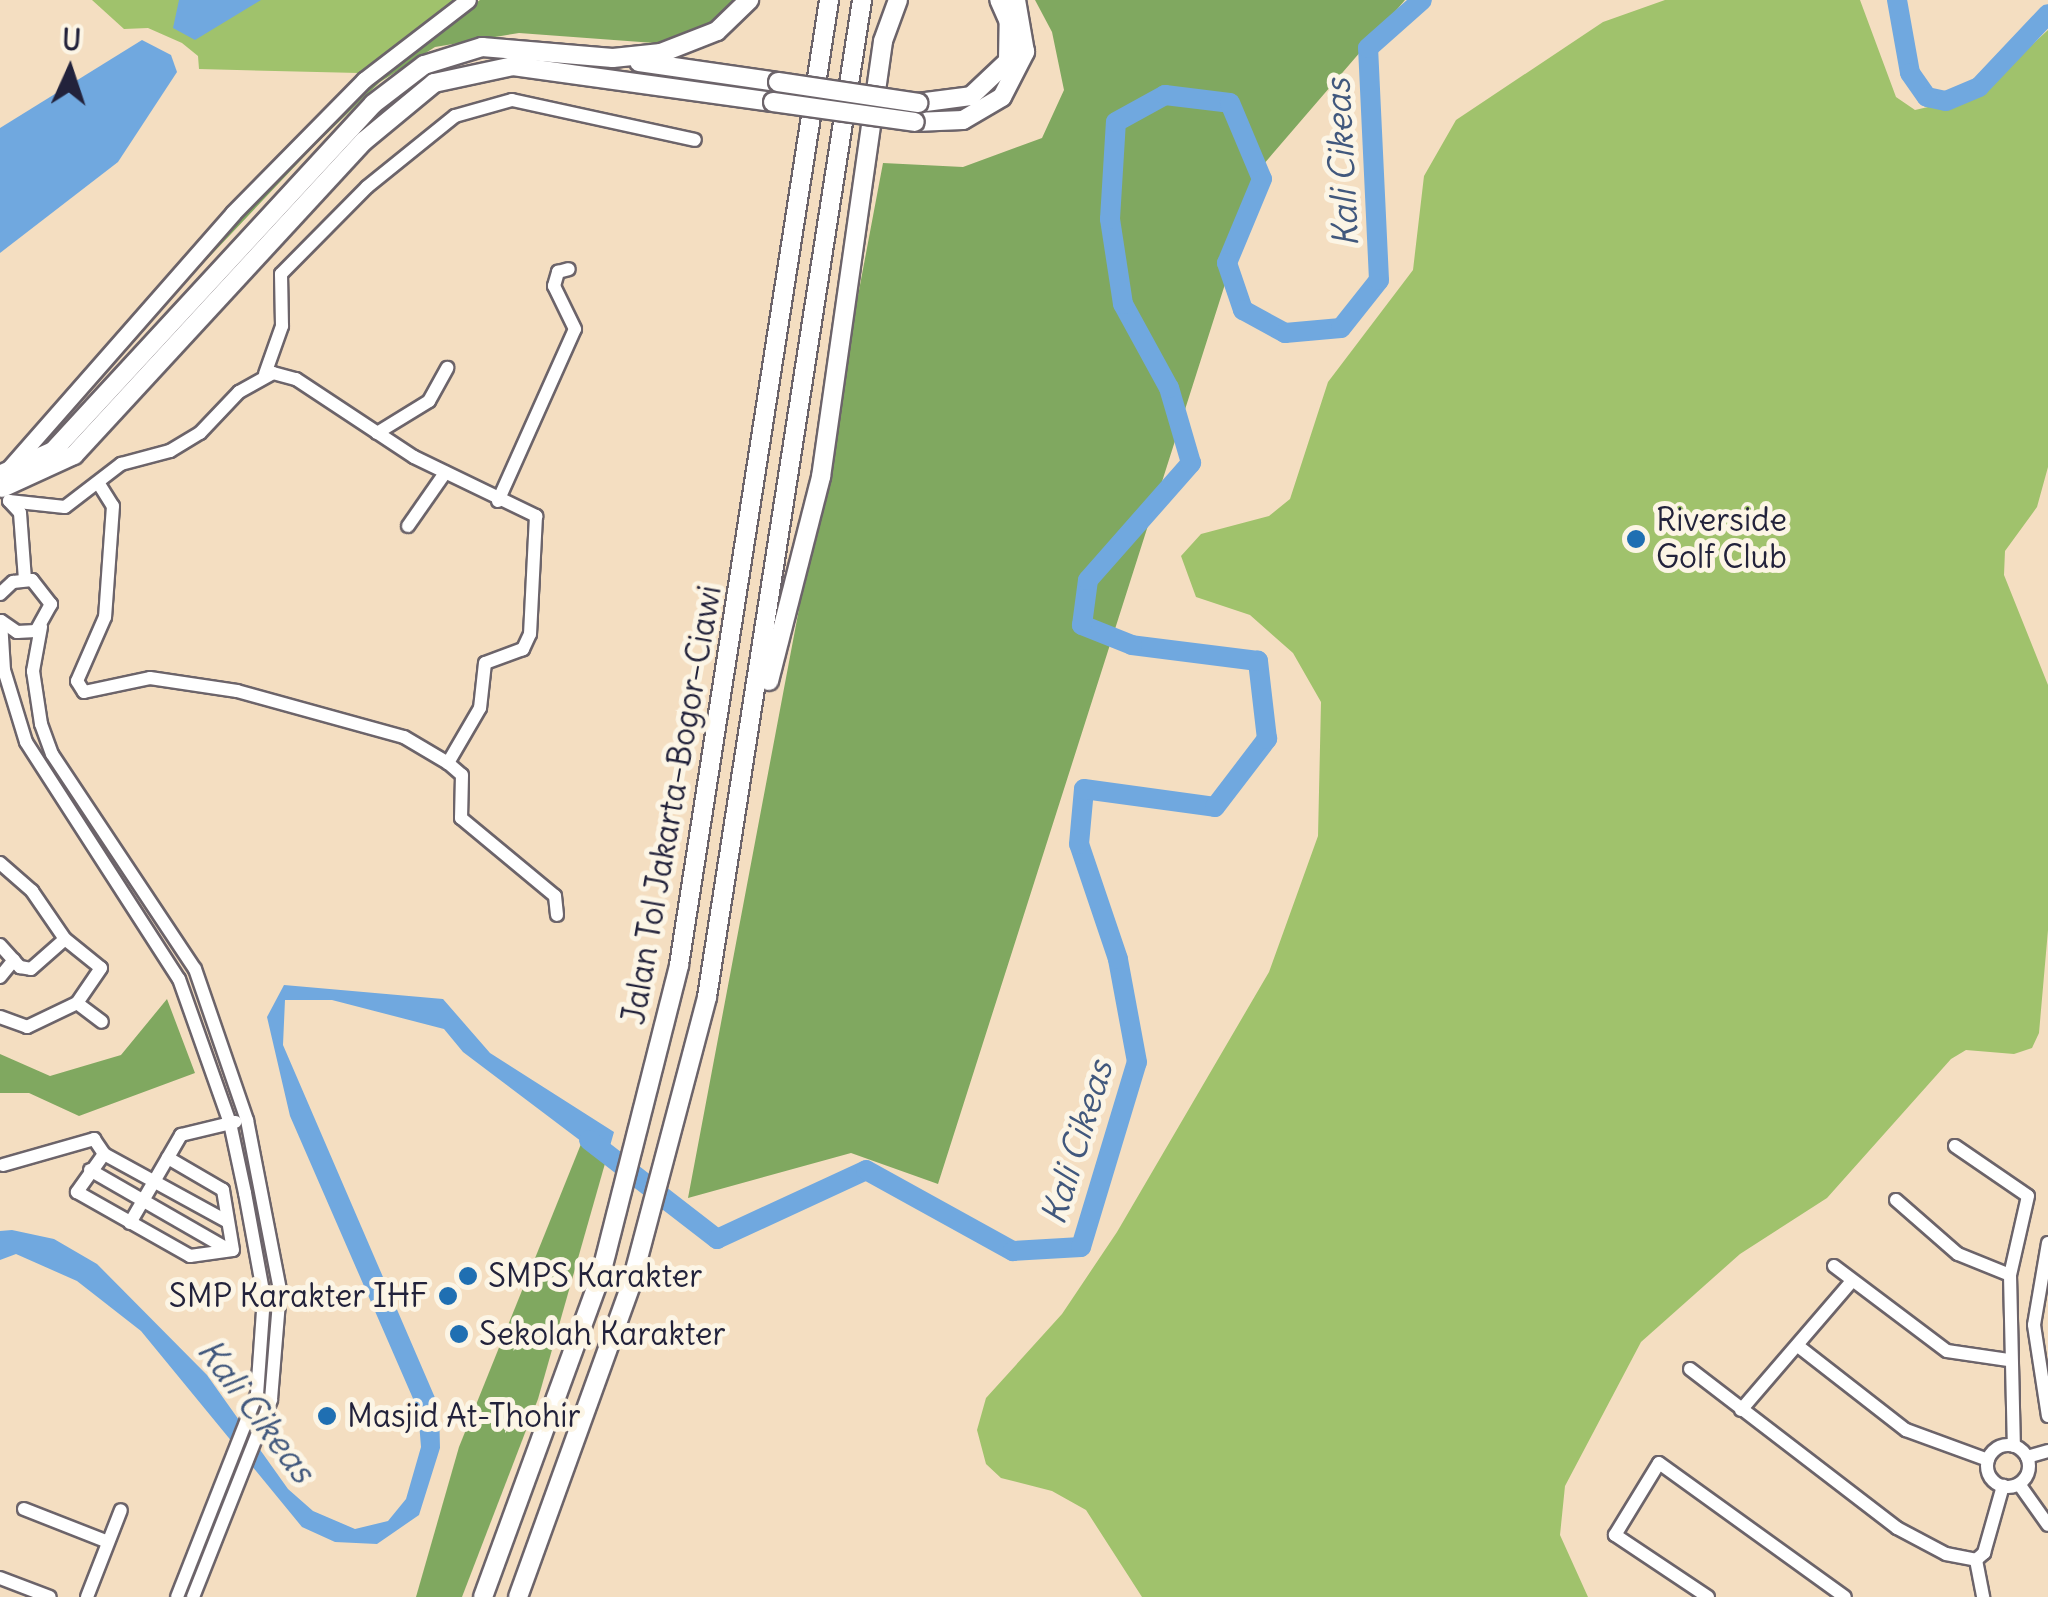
<!DOCTYPE html>
<html>
<head>
<meta charset="utf-8">
<style>
	body { margin:0 }
	#map { position:relative; width:2048px; height:1597px; overflow:hidden; background:#f4dec1; font-family:Delius,sans-serif }
	div>[style] { position:absolute }
	[style*='--x'] { left:calc(var(--x)*1px); top:calc(var(--y)*1px); width:calc(var(--w)*1px); rotate:calc(var(--a)*1deg) }
	.green>* { inset:0; background:#a0c26c }
	.forest>* { inset:0; background:#80a860 }
	.water>* { inset:0; background:#70a8df }
	.river>* { height:20px; margin:-10px; padding:0 10px; transform-origin:10px; border-radius:10px; background:#70a8df }
	.roads { filter:drop-shadow(2px 0 #6c646a) drop-shadow(-2px 0 #6c646a) drop-shadow(0 2px #6c646a) drop-shadow(0 -2px #6c646a) }
	.minor>* { height:12px; margin:-6px; padding:0 6px; transform-origin:6px; border-radius:6px; background:#fff }
	.minor>.ring { margin:-6px; padding:0; box-sizing:content-box; background:none; border:12px solid #fff; border-radius:50% }
	.major>* { height:15px; margin:-7.5px; padding:0 7.5px; transform-origin:7.5px; border-radius:7.5px; background:#fff }
	.highway>* { height:18px; margin:-9px; padding:0 9px; transform-origin:9px; border-radius:9px; background:#fff }
	.bridges { filter:drop-shadow(2px 0 #6c646a) drop-shadow(-2px 0 #6c646a) drop-shadow(0 2px #6c646a) drop-shadow(0 -2px #6c646a) }
	.highway-bridge>* { height:18px; margin:-9px; padding:0 9px; transform-origin:9px; border-radius:9px; background:#fff }
	.dots>* { width:28px; height:28px; translate:-50% -50%; box-sizing:border-box; border:5px solid #fcf5e5; border-radius:50% }
	span { translate:-50% -50%; white-space:nowrap; text-align:center; line-height:1.15; -webkit-text-stroke:10px #fcf5e5; paint-order:stroke }
	.poi-label { font-size:32px; color:#22223b }
	.left { translate:0 -50%; text-align:left }
	.right { translate:-100% -50%; text-align:right }
	.street-label { font-size:32px; color:#22223b }
	.water-label { font-size:35px; color:#41587d; font-style:italic }
	.north { position:absolute; left:20px; top:20px; width:100px; height:100px; -webkit-text-stroke:8px #fcf5e5; paint-order:stroke; rotate:3deg; font-size:28px; font-weight:700; line-height:40px; text-align:center; color:#22223b }
	.north::after { content:''; display:block; margin:auto; width:35px; height:45px; background:#22223b; clip-path:polygon(50% 0,100% 100%,50% 72%,0 100%) }
</style>
</head>
<body>
<div id="map">
	<div class="green">
		<div style="clip-path:polygon(92px 0,458px 0,359px 73px,199px 69px,198px 56px,182px 43px,148px 28px,124px 29px)"></div>
		<div style="clip-path:polygon(1665px 0,1860px 0,1896px 97px,1915px 110px,1976px 96px,2048px 30px,2048px 467px,2037px 507px,2005px 551px,2004px 575px,2048px 685px,2048px 930px,2039px 1033px,2032px 1048px,2014px 1054px,1966px 1050px,1951px 1059px,1827px 1198px,1740px 1254px,1641px 1342px,1565px 1486px,1560px 1535px,1588px 1597px,1142px 1597px,1086px 1510px,1052px 1491px,1001px 1478px,986px 1464px,977px 1430px,986px 1398px,1062px 1314px,1117px 1232px,1269px 972px,1318px 836px,1321px 702px,1293px 653px,1250px 615px,1196px 597px,1181px 556px,1201px 534px,1269px 516px,1290px 499px,1328px 382px,1413px 270px,1424px 176px,1456px 120px,1603px 22px)"></div>
	</div>
	<div class="forest">
		<div style="clip-path:polygon(480px 0,740px 0,725px 19px,668px 44px,519px 33px,435px 47px,380px 82px,315px 145px,44px 432px,312px 141px,416px 45px)"></div>
		<div style="clip-path:polygon(1035px 0,1405px 0,1263px 165px,938px 1184px,851px 1153px,688px 1198px,883px 163px,963px 167px,1042px 138px,1064px 90px,1052px 32px)"></div>
		<div style="clip-path:polygon(167px 999px,195px 1073px,79px 1116px,29px 1093px,0 1093px,0 1054px,50px 1076px,121px 1055px)"></div>
		<div style="clip-path:polygon(581px 1144px,606px 1160px,538px 1399px,462px 1597px,416px 1597px,459px 1447px)"></div>
	</div>
	<div class="water">
		<div style="clip-path:polygon(179px 0,261px 0,195px 40px,173px 28px)"></div>
		<div style="clip-path:polygon(142px 40px,171px 55px,177px 72px,118px 162px,0 253px,0 128px)"></div>
		<div style="clip-path:polygon(284px 985px,443px 999px,490px 1053px,614px 1132px,606px 1160px,463px 1052px,444px 1029px,332px 1000px,285px 1000px,283px 1045px,439px 1407px,440px 1448px,419px 1515px,377px 1544px,335px 1542px,302px 1527px,141px 1331px,77px 1281px,16px 1254px,0 1260px,0 1231px,12px 1230px,54px 1239px,97px 1264px,207px 1375px,288px 1489px,313px 1511px,355px 1529px,388px 1521px,406px 1499px,421px 1447px,418px 1410px,290px 1116px,267px 1017px)"></div>
	</div>
	<div class="river">
		<div style="--x:1897;--y:0;--w:74;--a:79.9"></div>
		<div style="--x:1910;--y:73;--w:29;--a:55"></div>
		<div style="--x:1927;--y:97;--w:19;--a:12"></div>
		<div style="--x:1946;--y:101;--w:36;--a:-23"></div>
		<div style="--x:1979;--y:87;--w:100;--a:-46.6"></div>
		<div style="--x:589;--y:1140;--w:162;--a:37.7"></div>
		<div style="--x:717;--y:1239;--w:164;--a:-24.8"></div>
		<div style="--x:866;--y:1170;--w:168;--a:28.9"></div>
		<div style="--x:1013;--y:1251;--w:68;--a:-3.4"></div>
		<div style="--x:1081;--y:1247;--w:193;--a:-73.2"></div>
		<div style="--x:1137;--y:1062;--w:105;--a:-100.5"></div>
		<div style="--x:1118;--y:959;--w:121;--a:-108.7"></div>
		<div style="--x:1079;--y:844;--w:55;--a:-84.8"></div>
		<div style="--x:1084;--y:789;--w:132;--a:7.8"></div>
		<div style="--x:1215;--y:807;--w:86;--a:-52.6"></div>
		<div style="--x:1267;--y:739;--w:79;--a:-96.6"></div>
		<div style="--x:1258;--y:661;--w:127;--a:-172.8"></div>
		<div style="--x:1132;--y:645;--w:54;--a:-158.2"></div>
		<div style="--x:1082;--y:625;--w:45;--a:-82.4"></div>
		<div style="--x:1088;--y:580;--w:156;--a:-48.6"></div>
		<div style="--x:1191;--y:463;--w:78;--a:-106.3"></div>
		<div style="--x:1169;--y:388;--w:96;--a:-118.7"></div>
		<div style="--x:1123;--y:304;--w:86;--a:-98.7"></div>
		<div style="--x:1110;--y:219;--w:97;--a:-86.5"></div>
		<div style="--x:1116;--y:122;--w:56;--a:-28.9"></div>
		<div style="--x:1165;--y:95;--w:65;--a:7"></div>
		<div style="--x:1230;--y:103;--w:82;--a:67.2"></div>
		<div style="--x:1262;--y:179;--w:91;--a:112.6"></div>
		<div style="--x:1227;--y:263;--w:50;--a:71.2"></div>
		<div style="--x:1243;--y:310;--w:48;--a:28.7"></div>
		<div style="--x:1285;--y:333;--w:56;--a:-5.1"></div>
		<div style="--x:1341;--y:328;--w:61;--a:-51.6"></div>
		<div style="--x:1379;--y:280;--w:232;--a:-92.7"></div>
		<div style="--x:1368;--y:48;--w:72;--a:-41.6"></div>
	</div>
	<div class="roads">
		<div class="minor">
			<div style="--x:265;--y:374;--w:51;--a:-70.5"></div>
			<div style="--x:282;--y:326;--w:52;--a:-91.1"></div>
			<div style="--x:281;--y:274;--w:122;--a:-45.3"></div>
			<div style="--x:367;--y:187;--w:113;--a:-38.9"></div>
			<div style="--x:455;--y:116;--w:59;--a:-15.7"></div>
			<div style="--x:512;--y:100;--w:187;--a:12.3"></div>
			<div style="--x:377;--y:433;--w:61;--a:-31.6"></div>
			<div style="--x:429;--y:401;--w:38;--a:-61"></div>
			<div style="--x:99;--y:484;--w:26;--a:58"></div>
			<div style="--x:113;--y:506;--w:111;--a:94.1"></div>
			<div style="--x:105;--y:617;--w:70;--a:113.6"></div>
			<div style="--x:77;--y:681;--w:13;--a:58"></div>
			<div style="--x:84;--y:692;--w:67;--a:-12"></div>
			<div style="--x:150;--y:678;--w:88;--a:8.5"></div>
			<div style="--x:237;--y:691;--w:173;--a:15.4"></div>
			<div style="--x:404;--y:737;--w:51;--a:30.6"></div>
			<div style="--x:9;--y:501;--w:56;--a:6.1"></div>
			<div style="--x:65;--y:507;--w:71;--a:-37.5"></div>
			<div style="--x:121;--y:464;--w:51;--a:-14.9"></div>
			<div style="--x:170;--y:451;--w:35;--a:-31"></div>
			<div style="--x:200;--y:433;--w:57;--a:-46.4"></div>
			<div style="--x:239;--y:392;--w:39;--a:-29"></div>
			<div style="--x:273;--y:373;--w:24;--a:15"></div>
			<div style="--x:296;--y:379;--w:141;--a:33.5"></div>
			<div style="--x:414;--y:457;--w:136;--a:25.8"></div>
			<div style="--x:536;--y:516;--w:118;--a:92.9"></div>
			<div style="--x:530;--y:634;--w:17;--a:115"></div>
			<div style="--x:523;--y:649;--w:40;--a:159.8"></div>
			<div style="--x:485;--y:663;--w:45;--a:96.3"></div>
			<div style="--x:480;--y:708;--w:64;--a:120.2"></div>
			<div style="--x:448;--y:763;--w:18;--a:41"></div>
			<div style="--x:462;--y:775;--w:43;--a:91.3"></div>
			<div style="--x:461;--y:818;--w:122;--a:39.7"></div>
			<div style="--x:555;--y:896;--w:19;--a:84"></div>
			<div style="--x:9;--y:501;--w:16;--a:47"></div>
			<div style="--x:20;--y:513;--w:66;--a:85.7"></div>
			<div style="--x:498;--y:501;--w:188;--a:-65.9"></div>
			<div style="--x:575;--y:329;--w:48;--a:-116"></div>
			<div style="--x:554;--y:286;--w:15;--a:-74"></div>
			<div style="--x:558;--y:272;--w:11;--a:-15"></div>
			<div style="--x:408;--y:526;--w:65;--a:-55.1"></div>
			<div style="--x:0;--y:594;--w:18;--a:-43"></div>
			<div style="--x:13;--y:582;--w:19;--a:-6"></div>
			<div style="--x:32;--y:580;--w:31;--a:52"></div>
			<div style="--x:51;--y:604;--w:31;--a:119"></div>
			<div style="--x:36;--y:631;--w:19;--a:177"></div>
			<div style="--x:17;--y:632;--w:19;--a:-145"></div>
			<div style="--x:1;--y:621;--w:49;--a:86.5"></div>
			<div style="--x:4;--y:670;--w:75;--a:73"></div>
			<div style="--x:26;--y:742;--w:282;--a:57.2"></div>
			<div style="--x:179;--y:979;--w:153;--a:70.5"></div>
			<div style="--x:230;--y:1123;--w:72;--a:77.9"></div>
			<div style="--x:245;--y:1193;--w:106;--a:79.6"></div>
			<div style="--x:264;--y:1297;--w:97;--a:94.1"></div>
			<div style="--x:257;--y:1394;--w:218;--a:111.5"></div>
			<div style="--x:41;--y:627;--w:45;--a:100.3"></div>
			<div style="--x:33;--y:671;--w:54;--a:81.4"></div>
			<div style="--x:41;--y:724;--w:32;--a:70"></div>
			<div style="--x:52;--y:754;--w:258;--a:56.4"></div>
			<div style="--x:195;--y:969;--w:160;--a:71"></div>
			<div style="--x:247;--y:1120;--w:173;--a:79"></div>
			<div style="--x:280;--y:1290;--w:110;--a:94.7"></div>
			<div style="--x:271;--y:1400;--w:212;--a:111.6"></div>
			<div style="--x:0;--y:863;--w:43;--a:41.2"></div>
			<div style="--x:32;--y:891;--w:58;--a:55.5"></div>
			<div style="--x:65;--y:939;--w:46;--a:38.9"></div>
			<div style="--x:101;--y:968;--w:42;--a:124.4"></div>
			<div style="--x:77;--y:1003;--w:31;--a:37"></div>
			<div style="--x:0;--y:945;--w:30;--a:48"></div>
			<div style="--x:20;--y:967;--w:11;--a:10"></div>
			<div style="--x:31;--y:969;--w:45;--a:-41.4"></div>
			<div style="--x:0;--y:977;--w:22;--a:-51"></div>
			<div style="--x:0;--y:1017;--w:29;--a:20"></div>
			<div style="--x:27;--y:1027;--w:55;--a:-25.6"></div>
			<div style="--x:1955;--y:1146;--w:88;--a:34.4"></div>
			<div style="--x:2028;--y:1196;--w:81;--a:102.8"></div>
			<div style="--x:2010;--y:1275;--w:171;--a:88.7"></div>
			<div style="--x:104;--y:1154;--w:47;--a:125.4"></div>
			<div style="--x:77;--y:1192;--w:130;--a:29.5"></div>
			<div style="--x:190;--y:1256;--w:43;--a:-7.9"></div>
			<div style="--x:233;--y:1250;--w:61;--a:-99.5"></div>
			<div style="--x:223;--y:1190;--w:64;--a:-149.8"></div>
			<div style="--x:3;--y:1165;--w:95;--a:-15.9"></div>
			<div style="--x:94;--y:1139;--w:18;--a:56"></div>
			<div style="--x:104;--y:1154;--w:141;--a:28.7"></div>
			<div style="--x:90;--y:1170;--w:160;--a:29.9"></div>
			<div style="--x:1896;--y:1200;--w:82;--a:41.1"></div>
			<div style="--x:1958;--y:1254;--w:56;--a:22"></div>
			<div style="--x:130;--y:1223;--w:102;--a:-59.9"></div>
			<div style="--x:181;--y:1135;--w:56;--a:-13.5"></div>
			<div style="--x:2048;--y:1243;--w:83;--a:99.7"></div>
			<div style="--x:2034;--y:1325;--w:92;--a:81.3"></div>
			<div style="--x:1834;--y:1266;--w:141;--a:37"></div>
			<div style="--x:1947;--y:1351;--w:62;--a:8.4"></div>
			<div style="--x:1798;--y:1346;--w:137;--a:37.9"></div>
			<div style="--x:1906;--y:1430;--w:87;--a:20.1"></div>
			<div style="--x:1690;--y:1369;--w:261;--a:37.5"></div>
			<div style="--x:1897;--y:1528;--w:55;--a:28"></div>
			<div style="--x:1946;--y:1554;--w:31;--a:11"></div>
			<div style="--x:1976;--y:1560;--w:11;--a:-41"></div>
			<div style="--x:1984;--y:1553;--w:70;--a:-74.2"></div>
			<div style="--x:1741;--y:1410;--w:170;--a:-49.3"></div>
			<div class="ring" style="left:1987px;top:1445px;width:30px;height:30px"></div>
			<div style="--x:2027;--y:1457;--w:22;--a:-16"></div>
			<div style="--x:2019;--y:1484;--w:50;--a:54.7"></div>
			<div style="--x:24;--y:1509;--w:90;--a:21.4"></div>
			<div style="--x:1976;--y:1560;--w:38;--a:79"></div>
			<div style="--x:0;--y:1578;--w:53;--a:20.8"></div>
			<div style="--x:87;--y:1597;--w:93;--a:-68.7"></div>
			<div style="--x:1708;--y:1597;--w:112;--a:-146.3"></div>
			<div style="--x:1615;--y:1535;--w:84;--a:-58.6"></div>
			<div style="--x:1659;--y:1463;--w:229;--a:35.8"></div>
		</div>
		<div class="major">
			<div style="--x:4;--y:474;--w:347;--a:-48.7"></div>
			<div style="--x:233;--y:213;--w:187;--a:-45.4"></div>
			<div style="--x:364;--y:80;--w:131;--a:-37.6"></div>
		</div>
		<div class="highway">
			<div style="--x:639;--y:62;--w:140;--a:8.2"></div>
			<div style="--x:918;--y:103;--w:53;--a:-7.5"></div>
			<div style="--x:971;--y:96;--w:51;--a:-43.4"></div>
			<div style="--x:1008;--y:61;--w:39;--a:-89"></div>
			<div style="--x:1009;--y:22;--w:24;--a:-114"></div>
			<div style="--x:915;--y:122;--w:48;--a:-2.4"></div>
			<div style="--x:963;--y:120;--w:45;--a:-30.5"></div>
			<div style="--x:1002;--y:97;--w:51;--a:-62.9"></div>
			<div style="--x:1025;--y:52;--w:53;--a:-99.8"></div>
			<div style="--x:4;--y:473;--w:54;--a:-24.2"></div>
			<div style="--x:53;--y:451;--w:472;--a:-47.3"></div>
			<div style="--x:373;--y:104;--w:64;--a:-37.4"></div>
			<div style="--x:424;--y:65;--w:61;--a:-17.2"></div>
			<div style="--x:482;--y:47;--w:131;--a:4.8"></div>
			<div style="--x:613;--y:58;--w:48;--a:-5.9"></div>
			<div style="--x:661;--y:53;--w:60;--a:-21.4"></div>
			<div style="--x:717;--y:31;--w:45;--a:-44.1"></div>
			<div style="--x:2;--y:488;--w:79;--a:-24.6"></div>
			<div style="--x:74;--y:455;--w:427;--a:-47.3"></div>
			<div style="--x:364;--y:141;--w:91;--a:-39.6"></div>
			<div style="--x:434;--y:83;--w:81;--a:-12.1"></div>
			<div style="--x:513;--y:66;--w:262;--a:7.9"></div>
			<div style="--x:769;--y:681;--w:211;--a:-75.7"></div>
			<div style="--x:821;--y:477;--w:440;--a:-81.9"></div>
			<div style="--x:883;--y:41;--w:44;--a:-69.9"></div>
			<div style="--x:483;--y:1597;--w:344;--a:-69.9"></div>
			<div style="--x:601;--y:1274;--w:319;--a:-75.8"></div>
			<div style="--x:679;--y:965;--w:977;--a:-81.16"></div>
			<div style="--x:518;--y:1597;--w:332;--a:-70.1"></div>
			<div style="--x:631;--y:1285;--w:298;--a:-75.2"></div>
			<div style="--x:707;--y:997;--w:1009;--a:-81.16"></div>
		</div>
	</div>
	<div class="bridges">
		<div class="highway-bridge">
			<div style="--x:778;--y:82;--w:142;--a:8.5"></div>
			<div style="--x:773;--y:102;--w:143;--a:8"></div>
		</div>
	</div>
	<div class="dots">
		<div style="left:1636px;top:539px;background:#1f6fb2"></div>
		<div style="left:468px;top:1276px;background:#1f6fb2"></div>
		<div style="left:448px;top:1296px;background:#1f6fb2"></div>
		<div style="left:459px;top:1334px;background:#1f6fb2"></div>
		<div style="left:327px;top:1416px;background:#1f6fb2"></div>
	</div>
	<div class="poi-label">
		<span class="left" style="left:1656px;top:539px">Riverside<br>Golf Club</span>
		<span class="left" style="left:488px;top:1276px">SMPS Karakter</span>
		<span class="right" style="left:428px;top:1296px">SMP Karakter IHF</span>
		<span class="left" style="left:479px;top:1334px">Sekolah Karakter</span>
		<span class="left" style="left:347px;top:1416px">Masjid At-Thohir</span>
	</div>
	<div class="street-label">
		<span style="left:672px;top:805px;rotate:-80deg">Jalan Tol Jakarta–Bogor–Ciawi</span>
	</div>
	<div class="water-label">
		<span style="left:1341px;top:163px;rotate:-93deg">Kali Cikeas</span>
		<span style="left:1076px;top:1142px;rotate:-73deg">Kali Cikeas</span>
		<span style="left:257px;top:1410px;rotate:53deg">Kali Cikeas</span>
	</div>
	<div class="north">U</div>
</div>
</body>
</html>
